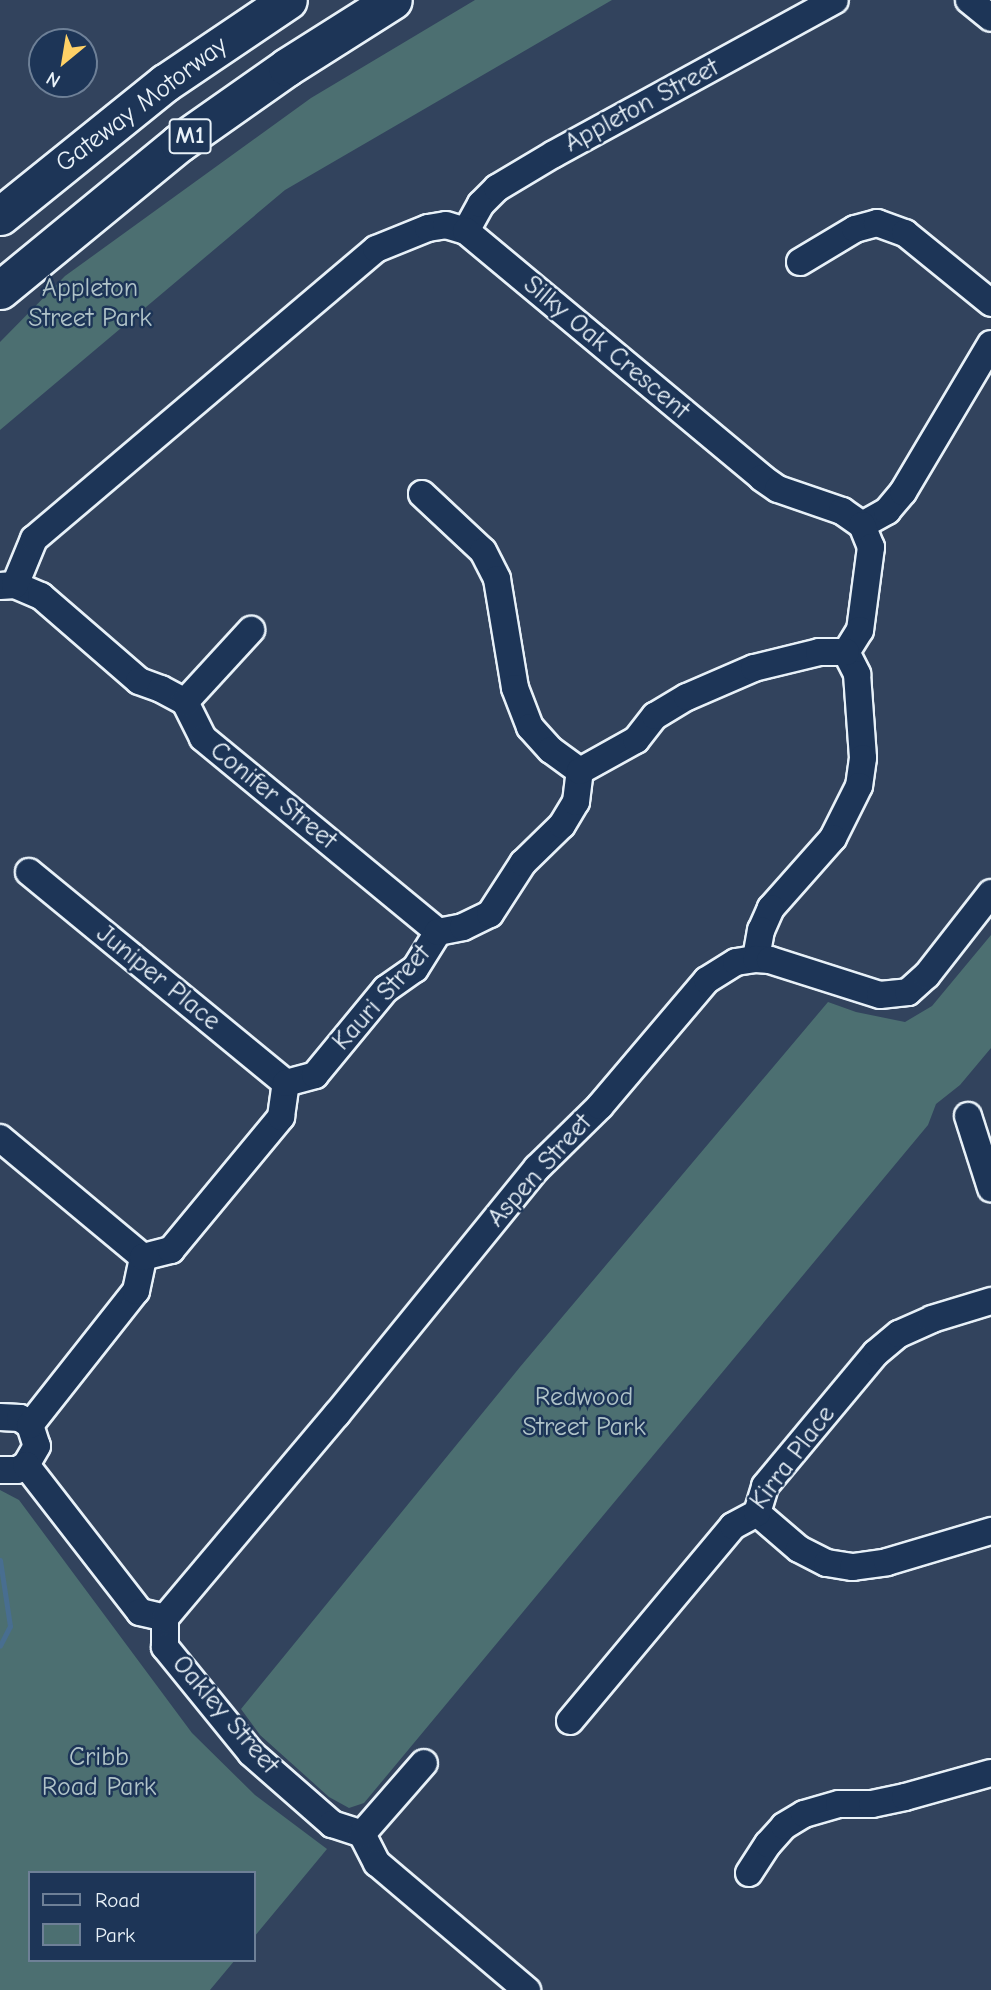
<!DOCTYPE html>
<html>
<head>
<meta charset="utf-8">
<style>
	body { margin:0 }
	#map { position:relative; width:991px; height:1990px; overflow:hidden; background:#32435d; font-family:"Comic Neue",sans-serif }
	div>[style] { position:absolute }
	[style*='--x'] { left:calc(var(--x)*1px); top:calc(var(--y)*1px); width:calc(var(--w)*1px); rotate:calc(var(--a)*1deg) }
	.green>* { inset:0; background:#4c6f71 }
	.stream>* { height:5px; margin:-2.5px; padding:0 2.5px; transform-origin:2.5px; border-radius:2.5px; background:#486e90 }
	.roads { filter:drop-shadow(2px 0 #e8f1f8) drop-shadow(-2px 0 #e8f1f8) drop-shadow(0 2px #e8f1f8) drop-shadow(0 -2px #e8f1f8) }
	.minor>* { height:26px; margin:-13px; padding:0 13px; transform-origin:13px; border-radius:13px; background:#1d3557 }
	.highway>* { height:37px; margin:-18.5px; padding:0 18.5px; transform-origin:18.5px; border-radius:18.5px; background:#1d3557 }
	span { translate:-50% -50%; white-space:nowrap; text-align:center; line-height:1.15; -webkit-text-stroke:5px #1d3557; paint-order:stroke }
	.shield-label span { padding:2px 5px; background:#1d3557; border:2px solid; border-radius:5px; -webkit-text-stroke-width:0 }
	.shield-label { font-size:24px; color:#e8f1f8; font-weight:700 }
	.street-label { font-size:26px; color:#e8f1f8 }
	.park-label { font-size:26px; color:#b1c4c9 }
	.legend { position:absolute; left:28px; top:1871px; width:228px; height:91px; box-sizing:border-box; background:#1d3557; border:2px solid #6e8097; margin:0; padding:9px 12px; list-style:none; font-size:21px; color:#e8f1f8 }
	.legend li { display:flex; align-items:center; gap:14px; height:35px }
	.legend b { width:35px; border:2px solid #6e8097 }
	.north { position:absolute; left:28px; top:28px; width:70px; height:70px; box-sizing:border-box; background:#1d3557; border:2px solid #6e8097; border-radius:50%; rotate:210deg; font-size:19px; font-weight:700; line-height:28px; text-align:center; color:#e8f1f8 }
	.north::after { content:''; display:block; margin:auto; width:24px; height:32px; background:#ffd166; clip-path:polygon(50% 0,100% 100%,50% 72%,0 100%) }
</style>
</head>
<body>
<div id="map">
	<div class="green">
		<div style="clip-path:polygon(475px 0,612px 0,285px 190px,0 430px,0 342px,65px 276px,311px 98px)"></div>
		<div style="clip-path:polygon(991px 935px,991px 1048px,960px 1085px,936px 1104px,928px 1125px,364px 1803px,349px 1808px,329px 1797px,260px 1735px,241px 1709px,520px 1367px,828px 1002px,856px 1012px,905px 1022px,932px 1006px)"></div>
		<div style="clip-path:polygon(0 1490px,19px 1500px,192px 1733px,255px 1795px,327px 1849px,254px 1937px,254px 1873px,30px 1873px,30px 1960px,235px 1960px,210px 1990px,0 1990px)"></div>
	</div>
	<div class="stream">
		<div style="--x:0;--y:1560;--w:67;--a:81.4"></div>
		<div style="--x:10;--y:1626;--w:22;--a:117"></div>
	</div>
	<div class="roads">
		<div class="minor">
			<div style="--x:969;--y:0;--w:28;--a:39"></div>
			<div style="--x:466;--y:231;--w:31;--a:-61"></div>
			<div style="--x:481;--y:204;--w:23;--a:-45"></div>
			<div style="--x:497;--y:188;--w:66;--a:-30.8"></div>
			<div style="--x:554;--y:154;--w:320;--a:-28.7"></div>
			<div style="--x:800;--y:262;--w:64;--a:-31"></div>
			<div style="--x:855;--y:229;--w:23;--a:-15"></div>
			<div style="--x:877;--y:223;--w:30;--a:20"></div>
			<div style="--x:905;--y:233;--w:111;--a:39.1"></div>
			<div style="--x:422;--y:494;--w:83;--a:43.1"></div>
			<div style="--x:483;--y:551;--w:31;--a:63"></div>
			<div style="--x:497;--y:579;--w:110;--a:80.6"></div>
			<div style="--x:515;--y:688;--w:42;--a:69"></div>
			<div style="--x:530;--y:727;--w:31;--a:48"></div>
			<div style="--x:551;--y:750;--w:36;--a:36"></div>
			<div style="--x:862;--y:525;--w:29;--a:-29"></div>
			<div style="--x:887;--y:511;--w:25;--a:-50"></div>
			<div style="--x:903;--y:492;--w:172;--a:-59.3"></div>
			<div style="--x:15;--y:585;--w:28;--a:23"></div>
			<div style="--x:41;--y:596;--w:130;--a:40.9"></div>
			<div style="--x:139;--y:681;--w:23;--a:20"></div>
			<div style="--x:161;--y:689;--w:27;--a:28"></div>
			<div style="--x:185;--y:702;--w:40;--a:63.4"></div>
			<div style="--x:203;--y:738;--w:305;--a:39.5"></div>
			<div style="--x:0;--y:586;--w:15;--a:-4"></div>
			<div style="--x:15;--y:585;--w:50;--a:-67.6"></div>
			<div style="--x:34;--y:539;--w:448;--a:-40.3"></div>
			<div style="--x:376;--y:249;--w:56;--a:-22"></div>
			<div style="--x:428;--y:228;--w:18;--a:-9"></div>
			<div style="--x:446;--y:225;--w:21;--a:17"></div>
			<div style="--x:466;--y:231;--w:386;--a:39.8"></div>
			<div style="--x:762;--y:478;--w:19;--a:35"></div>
			<div style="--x:778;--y:489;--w:68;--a:19"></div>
			<div style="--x:842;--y:511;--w:24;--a:35"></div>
			<div style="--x:862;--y:525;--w:24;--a:68"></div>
			<div style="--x:871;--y:547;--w:84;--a:97.5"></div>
			<div style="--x:860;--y:630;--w:26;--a:122"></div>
			<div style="--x:846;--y:652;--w:25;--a:63"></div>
			<div style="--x:857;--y:674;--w:84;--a:85.9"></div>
			<div style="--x:863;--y:758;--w:28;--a:98"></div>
			<div style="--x:859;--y:786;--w:58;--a:116.6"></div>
			<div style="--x:833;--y:838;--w:94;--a:131.5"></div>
			<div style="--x:771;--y:908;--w:24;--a:114"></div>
			<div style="--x:761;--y:930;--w:29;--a:100"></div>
			<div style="--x:185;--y:702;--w:98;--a:-47.5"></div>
			<div style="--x:29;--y:872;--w:333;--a:39.4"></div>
			<div style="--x:968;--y:1116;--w:76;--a:72.3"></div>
			<div style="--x:0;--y:1138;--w:186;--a:39.8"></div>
			<div style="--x:0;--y:1417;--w:20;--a:3"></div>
			<div style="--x:20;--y:1418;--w:12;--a:35"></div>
			<div style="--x:30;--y:1425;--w:22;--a:72"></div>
			<div style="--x:37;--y:1446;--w:22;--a:120"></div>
			<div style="--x:26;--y:1465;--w:10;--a:151"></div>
			<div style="--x:17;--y:1470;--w:17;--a:180"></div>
			<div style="--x:30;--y:1425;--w:171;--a:-51.7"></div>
			<div style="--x:136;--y:1291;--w:35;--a:-78"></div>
			<div style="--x:143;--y:1257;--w:29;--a:-14"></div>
			<div style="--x:171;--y:1250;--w:173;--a:-50.4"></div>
			<div style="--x:281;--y:1117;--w:34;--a:-82"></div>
			<div style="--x:286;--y:1083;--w:30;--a:-15"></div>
			<div style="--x:315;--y:1075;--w:112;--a:-50.5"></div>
			<div style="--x:386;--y:989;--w:35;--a:-35"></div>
			<div style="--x:415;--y:969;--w:44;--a:-58.1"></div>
			<div style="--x:438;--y:932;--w:25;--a:-11"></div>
			<div style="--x:463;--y:927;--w:30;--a:-26"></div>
			<div style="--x:490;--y:914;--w:61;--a:-57.1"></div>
			<div style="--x:523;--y:863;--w:54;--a:-44.3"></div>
			<div style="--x:562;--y:825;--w:27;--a:-59"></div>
			<div style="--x:576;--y:802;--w:31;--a:-83"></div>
			<div style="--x:580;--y:771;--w:64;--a:-29"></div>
			<div style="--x:636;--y:740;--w:31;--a:-52"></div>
			<div style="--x:655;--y:716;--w:37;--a:-31"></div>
			<div style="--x:687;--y:697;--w:73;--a:-23.4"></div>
			<div style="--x:754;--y:668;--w:67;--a:-13.8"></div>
			<div style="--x:819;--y:652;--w:27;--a:0"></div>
			<div style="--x:26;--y:1465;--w:186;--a:52.2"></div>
			<div style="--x:140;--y:1612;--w:26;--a:13"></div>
			<div style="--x:165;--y:1618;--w:29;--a:90"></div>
			<div style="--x:165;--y:1647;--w:136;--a:50.9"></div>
			<div style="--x:251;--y:1753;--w:108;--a:41.2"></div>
			<div style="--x:332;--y:1824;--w:32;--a:18"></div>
			<div style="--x:362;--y:1834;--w:33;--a:63"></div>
			<div style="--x:377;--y:1863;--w:197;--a:40.3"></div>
			<div style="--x:757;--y:1513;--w:55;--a:40.6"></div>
			<div style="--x:799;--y:1549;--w:31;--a:27"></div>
			<div style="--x:827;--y:1563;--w:26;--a:9"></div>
			<div style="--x:853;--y:1567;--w:34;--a:-8"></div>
			<div style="--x:887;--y:1562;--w:109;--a:-16.6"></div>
			<div style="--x:165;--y:1618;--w:267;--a:-49.9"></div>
			<div style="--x:337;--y:1414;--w:317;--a:-50.9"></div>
			<div style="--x:537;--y:1168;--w:88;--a:-44.5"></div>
			<div style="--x:600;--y:1106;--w:165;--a:-49.7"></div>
			<div style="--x:707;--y:980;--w:34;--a:-32"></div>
			<div style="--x:736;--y:962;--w:20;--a:-9"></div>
			<div style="--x:756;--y:959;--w:14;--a:4"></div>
			<div style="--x:770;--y:960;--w:115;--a:17.7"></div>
			<div style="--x:880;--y:995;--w:28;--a:-6"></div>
			<div style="--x:908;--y:992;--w:25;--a:-42"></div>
			<div style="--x:927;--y:975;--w:104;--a:-52"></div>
			<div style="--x:570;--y:1721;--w:254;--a:-50.1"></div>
			<div style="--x:733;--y:1526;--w:27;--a:-28"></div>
			<div style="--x:757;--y:1513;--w:28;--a:-73"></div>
			<div style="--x:765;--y:1486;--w:173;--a:-50.2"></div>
			<div style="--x:876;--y:1353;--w:30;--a:-40"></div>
			<div style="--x:899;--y:1334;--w:36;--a:-24"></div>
			<div style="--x:932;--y:1319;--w:62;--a:-17"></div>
			<div style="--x:362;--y:1834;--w:94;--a:-48.9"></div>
			<div style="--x:749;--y:1873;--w:35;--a:-57"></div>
			<div style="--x:768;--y:1844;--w:24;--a:-48"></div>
			<div style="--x:784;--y:1826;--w:23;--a:-31"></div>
			<div style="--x:804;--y:1814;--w:36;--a:-16"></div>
			<div style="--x:839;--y:1804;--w:33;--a:0"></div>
			<div style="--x:872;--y:1804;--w:34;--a:-12"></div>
			<div style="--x:905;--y:1797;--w:89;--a:-15.6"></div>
		</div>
		<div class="highway">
			<div style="--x:0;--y:216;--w:212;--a:-38.9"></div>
			<div style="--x:165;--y:83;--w:148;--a:-34"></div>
			<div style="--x:0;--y:290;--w:232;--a:-39.4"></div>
			<div style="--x:179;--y:143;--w:132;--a:-35.1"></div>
			<div style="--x:287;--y:67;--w:125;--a:-32.3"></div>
		</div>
	</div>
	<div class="shield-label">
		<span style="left:190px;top:136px">M1</span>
	</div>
	<div class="street-label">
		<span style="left:142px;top:105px;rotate:-37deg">Gateway Motorway</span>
		<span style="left:642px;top:106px;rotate:-28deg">Appleton Street</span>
		<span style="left:606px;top:348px;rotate:40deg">Silky Oak Crescent</span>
		<span style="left:273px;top:796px;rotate:39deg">Conifer Street</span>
		<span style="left:158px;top:978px;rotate:39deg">Juniper Place</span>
		<span style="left:382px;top:998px;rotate:-48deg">Kauri Street</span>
		<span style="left:540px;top:1171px;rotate:-48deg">Aspen Street</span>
		<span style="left:793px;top:1458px;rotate:-53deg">Kirra Place</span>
		<span style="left:225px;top:1715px;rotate:49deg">Oakley Street</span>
	</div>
	<div class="park-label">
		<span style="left:90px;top:304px">Appleton<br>Street Park</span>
		<span style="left:584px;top:1413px">Redwood<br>Street Park</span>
		<span style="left:99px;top:1773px">Cribb<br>Road Park</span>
	</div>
	<ul class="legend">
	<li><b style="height:9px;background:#1d3557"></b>Road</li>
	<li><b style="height:19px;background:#4c6f71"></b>Park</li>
	</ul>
	<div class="north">N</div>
</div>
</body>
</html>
